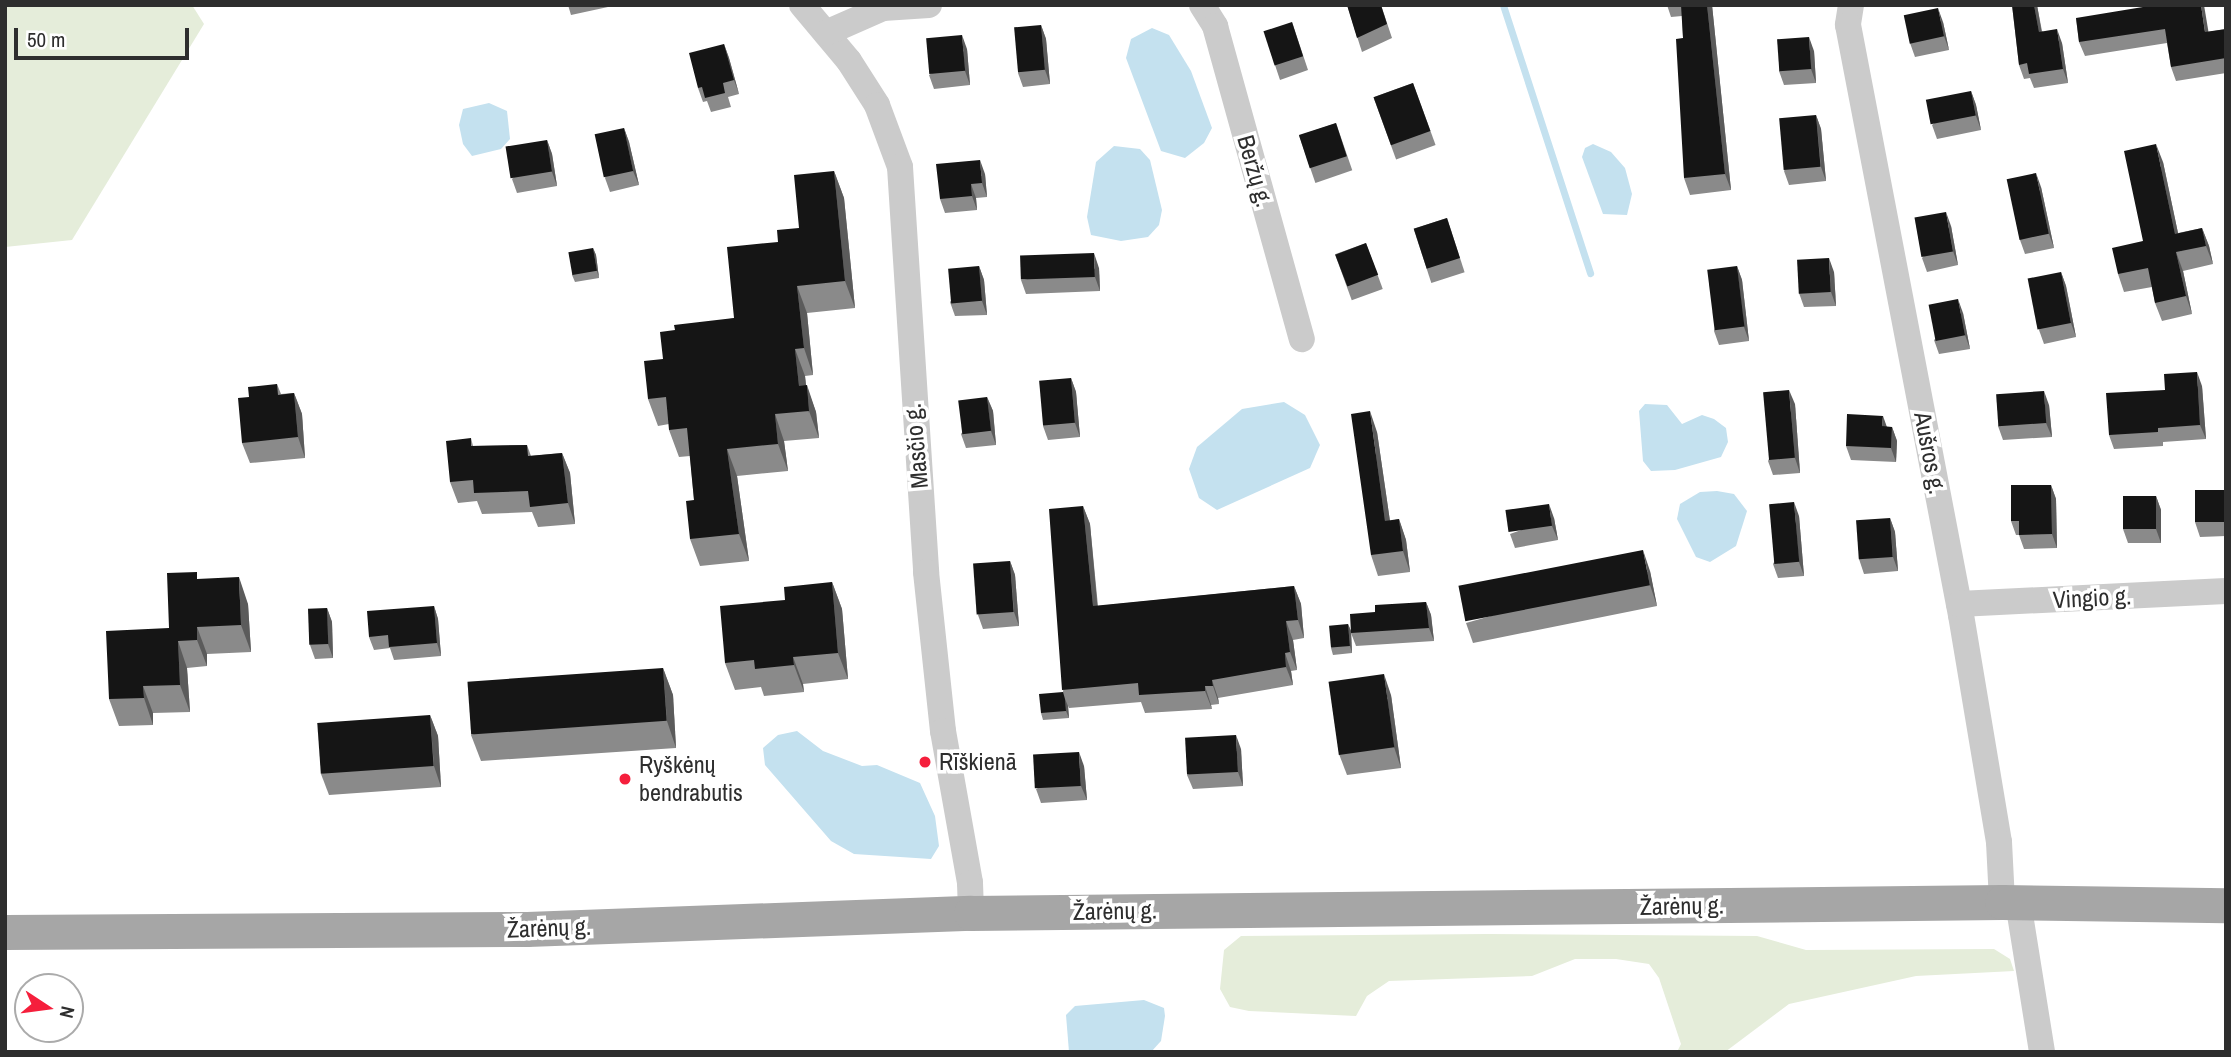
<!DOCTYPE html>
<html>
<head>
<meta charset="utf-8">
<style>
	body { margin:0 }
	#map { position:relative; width:2231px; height:1057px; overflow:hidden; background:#fff; font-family:"Archivo Narrow",sans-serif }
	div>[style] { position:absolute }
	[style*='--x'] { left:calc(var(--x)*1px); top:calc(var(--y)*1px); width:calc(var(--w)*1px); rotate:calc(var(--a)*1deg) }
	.green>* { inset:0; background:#e5edda }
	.water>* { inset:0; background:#c4e1ef }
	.stream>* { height:7px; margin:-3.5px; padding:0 3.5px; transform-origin:3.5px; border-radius:3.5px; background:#c4e1ef }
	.minor>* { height:26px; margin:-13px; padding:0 13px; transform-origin:13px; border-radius:13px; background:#cbcbcb }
	.major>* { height:35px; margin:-17.5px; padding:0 17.5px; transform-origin:17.5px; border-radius:17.5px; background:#a6a6a6 }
	.wall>* { inset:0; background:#8a8a8a; transform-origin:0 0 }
	.shaded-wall>* { inset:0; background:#5b5b5b }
	.building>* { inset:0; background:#151515; transform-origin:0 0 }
	.dots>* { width:19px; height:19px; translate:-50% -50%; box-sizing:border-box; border:4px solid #fff; border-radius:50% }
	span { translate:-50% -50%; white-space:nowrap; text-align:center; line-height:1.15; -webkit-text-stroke:7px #fff; paint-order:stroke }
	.street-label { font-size:24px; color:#2e2e2e }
	.poi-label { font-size:24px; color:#2e2e2e }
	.left { translate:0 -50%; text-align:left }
	.frame { position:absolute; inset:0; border:7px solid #2e2e2e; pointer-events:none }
	.north { position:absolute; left:14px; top:973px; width:70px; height:70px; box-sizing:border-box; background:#fff; border:2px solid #ababab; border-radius:50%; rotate:103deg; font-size:19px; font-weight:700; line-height:28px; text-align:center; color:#2e2e2e }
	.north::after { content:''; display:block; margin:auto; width:24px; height:32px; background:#f51f3c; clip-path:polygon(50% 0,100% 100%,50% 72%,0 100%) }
	.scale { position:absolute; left:14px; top:28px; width:175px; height:32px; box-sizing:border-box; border:4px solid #2e2e2e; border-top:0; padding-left:9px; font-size:21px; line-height:24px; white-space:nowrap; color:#2e2e2e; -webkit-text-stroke:5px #fff; paint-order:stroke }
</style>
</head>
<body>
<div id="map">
	<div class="green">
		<div style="clip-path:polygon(5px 5px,192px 5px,204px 24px,72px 240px,5px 247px)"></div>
		<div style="clip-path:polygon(1488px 934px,1757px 936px,1806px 950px,1994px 949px,2010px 959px,2014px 971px,1916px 976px,1789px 1004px,1725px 1052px,1677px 1052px,1681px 1044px,1659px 978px,1649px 964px,1616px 959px,1575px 959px,1532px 976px,1389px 981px,1367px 996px,1356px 1016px,1249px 1011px,1230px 1007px,1220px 989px,1224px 950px,1241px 936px)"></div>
	</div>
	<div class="water">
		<div style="clip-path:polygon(1152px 28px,1169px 35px,1191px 71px,1212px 128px,1204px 143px,1185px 158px,1161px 151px,1126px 58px,1131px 39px)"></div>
		<div style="clip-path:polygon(489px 103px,507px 111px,510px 139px,501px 149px,472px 156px,463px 144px,459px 125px,463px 109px)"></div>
		<div style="clip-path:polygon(1593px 144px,1611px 152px,1625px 168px,1632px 194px,1627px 215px,1603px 214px,1582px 157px,1585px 148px)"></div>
		<div style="clip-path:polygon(1114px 146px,1140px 149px,1150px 160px,1162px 210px,1159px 225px,1148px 237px,1121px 241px,1091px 235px,1087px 217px,1096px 162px)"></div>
		<div style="clip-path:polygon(1284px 402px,1305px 415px,1320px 445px,1310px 468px,1217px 510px,1199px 498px,1189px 469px,1197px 447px,1242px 409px)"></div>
		<div style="clip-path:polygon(1645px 404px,1667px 405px,1682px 424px,1702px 415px,1714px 419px,1726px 428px,1728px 442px,1721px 457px,1675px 470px,1651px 471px,1643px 461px,1639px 411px)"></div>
		<div style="clip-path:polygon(1717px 491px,1734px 494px,1747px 511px,1736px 546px,1710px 562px,1696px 557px,1677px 519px,1680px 504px,1700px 492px)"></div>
		<div style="clip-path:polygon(797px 731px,823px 751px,862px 766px,877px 765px,920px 783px,935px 816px,939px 846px,931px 859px,854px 854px,831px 841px,765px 765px,763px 748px,778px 735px)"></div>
		<div style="clip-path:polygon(1144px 1000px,1164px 1008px,1165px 1016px,1161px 1041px,1151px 1052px,1069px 1052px,1066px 1015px,1075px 1006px)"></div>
	</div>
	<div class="stream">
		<div style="--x:1503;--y:5;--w:282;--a:72"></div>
	</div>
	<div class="minor">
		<div style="--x:802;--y:5;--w:73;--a:50"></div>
		<div style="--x:849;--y:61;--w:52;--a:57.5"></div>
		<div style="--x:877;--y:105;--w:66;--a:69.6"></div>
		<div style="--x:900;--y:167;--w:406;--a:86.3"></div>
		<div style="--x:926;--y:572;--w:160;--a:83.9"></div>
		<div style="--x:943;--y:731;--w:154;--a:79.9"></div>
		<div style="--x:970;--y:883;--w:30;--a:88"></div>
		<div style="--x:1202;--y:5;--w:25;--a:58"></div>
		<div style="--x:1215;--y:26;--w:325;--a:74.5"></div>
		<div style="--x:1851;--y:5;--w:20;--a:99"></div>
		<div style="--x:1848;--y:25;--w:601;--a:79.16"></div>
		<div style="--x:1961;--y:615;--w:230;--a:80.5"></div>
		<div style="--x:1999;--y:842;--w:60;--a:87.1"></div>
		<div style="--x:826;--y:33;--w:62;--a:-23.7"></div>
		<div style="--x:883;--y:8;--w:46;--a:-3.7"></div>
		<div style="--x:1959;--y:604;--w:267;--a:-2.8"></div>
		<div style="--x:2018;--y:902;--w:152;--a:80.9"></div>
	</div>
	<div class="major">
		<div style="--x:5;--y:932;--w:522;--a:-0.33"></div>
		<div style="--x:527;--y:929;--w:444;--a:-2.1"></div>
		<div style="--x:971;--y:913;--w:1031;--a:-0.61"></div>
		<div style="--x:2002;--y:902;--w:224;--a:0.8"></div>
	</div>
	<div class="wall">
		<div style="clip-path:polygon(568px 5px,608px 5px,608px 7px,571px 15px)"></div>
		<div style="clip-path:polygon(1347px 5px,1381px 5px,1392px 38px,1362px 52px)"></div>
		<div style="clip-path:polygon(1667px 5px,1712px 5px,1731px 190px,1690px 195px,1684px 178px,1683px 38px,1682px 16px,1671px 17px)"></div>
		<div style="clip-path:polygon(2012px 5px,2037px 5px,2042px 31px,2062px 43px,2068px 83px,2034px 88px,2030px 78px,2024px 79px,2019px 65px)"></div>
		<div style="clip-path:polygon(2076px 18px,2208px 32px,2226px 29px,2226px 73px,2176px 81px,2171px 67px,2167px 43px,2085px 56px,2079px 42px)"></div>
		<div style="clip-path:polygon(1292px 22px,1308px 70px,1280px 80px,1275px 65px)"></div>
		<div style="clip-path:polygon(1943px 22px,1949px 50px,1915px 57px,1910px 43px)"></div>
		<div style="clip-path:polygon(1041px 25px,1046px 39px,1050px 84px,1023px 87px,1018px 73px)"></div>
		<div style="clip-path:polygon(724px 44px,729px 58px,739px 94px,728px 97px,731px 107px,711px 112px,707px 101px,703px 102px,698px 88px)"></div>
		<div style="clip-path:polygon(967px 49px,970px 85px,934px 89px,929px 75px)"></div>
		<div style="clip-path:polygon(1814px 51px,1816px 83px,1784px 85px,1779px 71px)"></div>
		<div style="left:1413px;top:83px;width:66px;height:42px;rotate:70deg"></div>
		<div style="clip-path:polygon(1971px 91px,1976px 105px,1981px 130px,1937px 139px,1932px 125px)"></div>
		<div style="clip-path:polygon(1816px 115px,1821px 129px,1826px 181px,1789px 185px,1784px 171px)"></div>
		<div style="left:1336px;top:123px;width:50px;height:39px;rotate:71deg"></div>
		<div style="clip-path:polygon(624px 128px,629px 142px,639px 185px,610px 192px,605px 178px)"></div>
		<div style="clip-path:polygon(547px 140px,552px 154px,557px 186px,517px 193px,512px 179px)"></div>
		<div style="clip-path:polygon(2163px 162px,2178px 233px,2202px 228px,2209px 246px,2213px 264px,2183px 271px,2192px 314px,2162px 321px,2155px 303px,2152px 287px,2124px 292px,2118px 274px,2143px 241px)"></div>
		<div style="clip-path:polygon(834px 171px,844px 198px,855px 308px,807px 313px,813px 375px,805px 376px,806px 385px,816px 412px,819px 438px,784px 441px,788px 471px,737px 476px,749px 561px,700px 566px,690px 539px,694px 500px,690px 456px,679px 457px,669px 430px,669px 424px,658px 426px,648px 399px,675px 330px,734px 318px,799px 228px)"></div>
		<div style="clip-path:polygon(985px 174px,987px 197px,976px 198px,977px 210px,945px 213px,940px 199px)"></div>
		<div style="clip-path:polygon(2041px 187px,2054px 248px,2025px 254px,2020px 240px)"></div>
		<div style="left:1447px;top:218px;width:57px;height:35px;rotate:72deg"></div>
		<div style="clip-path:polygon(1951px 226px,1958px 265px,1927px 272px,1922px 258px)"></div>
		<div style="left:1366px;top:243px;width:49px;height:33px;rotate:70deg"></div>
		<div style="clip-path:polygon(593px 248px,596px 255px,599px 278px,575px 282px,572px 275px)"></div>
		<div style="clip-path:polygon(979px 266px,984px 280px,987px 315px,955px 316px,950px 302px)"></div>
		<div style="clip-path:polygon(1737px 266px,1742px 280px,1749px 341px,1719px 345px,1714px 331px)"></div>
		<div style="clip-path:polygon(1099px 268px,1100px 291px,1026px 294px,1021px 280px)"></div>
		<div style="clip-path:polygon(1834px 272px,1836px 306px,1804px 307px,1799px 293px)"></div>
		<div style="clip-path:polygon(2061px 272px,2066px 286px,2076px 337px,2044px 344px,2039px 330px)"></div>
		<div style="clip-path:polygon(1963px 313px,1970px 349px,1939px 354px,1934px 340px)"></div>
		<div style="clip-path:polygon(1071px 378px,1076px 392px,1080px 437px,1048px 440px,1043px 426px)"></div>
		<div style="clip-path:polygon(277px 384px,281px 394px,294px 393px,302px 414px,305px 458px,250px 463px,242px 443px,249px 397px)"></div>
		<div style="clip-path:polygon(2202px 386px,2206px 439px,2163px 442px,2163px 446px,2114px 449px,2109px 435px,2165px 390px)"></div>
		<div style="clip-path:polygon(987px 397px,993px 411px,996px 445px,966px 448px,961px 434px)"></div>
		<div style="clip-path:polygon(1795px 404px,1800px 473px,1773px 475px,1768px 461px)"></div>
		<div style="clip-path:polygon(2049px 405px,2052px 437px,2003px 440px,1998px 426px)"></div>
		<div style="clip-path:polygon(1887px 427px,1892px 427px,1897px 441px,1896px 462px,1851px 460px,1846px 446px)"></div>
		<div style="clip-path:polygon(1377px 432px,1390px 521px,1399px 519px,1406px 540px,1410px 572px,1378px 576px,1371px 555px)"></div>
		<div style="clip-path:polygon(471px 438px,473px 446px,527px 445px,531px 456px,562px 453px,570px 473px,575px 524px,538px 527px,532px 512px,482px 514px,477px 501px,458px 503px,450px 482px)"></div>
		<div style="clip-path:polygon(2051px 485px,2056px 499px,2057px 548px,2024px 549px,2019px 535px,2016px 535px,2011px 521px)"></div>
		<div style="clip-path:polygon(2226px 490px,2226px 536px,2200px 537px,2195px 522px)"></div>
		<div style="clip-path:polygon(2156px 496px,2161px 510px,2161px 543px,2128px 543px,2123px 529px)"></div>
		<div style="clip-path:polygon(1083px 506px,1090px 524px,1098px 606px,1294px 586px,1301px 604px,1304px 638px,1293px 640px,1297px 670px,1291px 671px,1293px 685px,1218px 698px,1219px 704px,1211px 705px,1212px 709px,1145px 713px,1141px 702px,1069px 708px,1068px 706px,1069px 718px,1043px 720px,1041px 713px,1063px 692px)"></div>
		<div style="clip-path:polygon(1799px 516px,1804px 576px,1778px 578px,1773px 564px)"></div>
		<div style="clip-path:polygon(1554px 518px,1558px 540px,1515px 548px,1510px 534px)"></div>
		<div style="clip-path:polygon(1890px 518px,1895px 532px,1898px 571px,1864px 574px,1859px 559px)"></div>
		<div style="clip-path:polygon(1010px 561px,1015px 575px,1019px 626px,983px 629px,978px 615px)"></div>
		<div style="clip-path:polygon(1650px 571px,1657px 606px,1473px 643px,1466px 623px)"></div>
		<div style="clip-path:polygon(199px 579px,248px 604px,251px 652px,207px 654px,207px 666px,187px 668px,190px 712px,153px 713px,153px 725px,119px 726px,109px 699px,169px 628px)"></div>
		<div style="clip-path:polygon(832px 582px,842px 609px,848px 679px,803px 684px,804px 692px,764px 696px,761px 687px,735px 690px,725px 663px,785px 600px)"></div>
		<div style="clip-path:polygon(1426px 602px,1431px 615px,1434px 641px,1356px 646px,1351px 633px,1375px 612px)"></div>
		<div style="clip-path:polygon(434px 606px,438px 619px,441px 656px,394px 660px,390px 648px,374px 650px,369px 637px)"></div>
		<div style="clip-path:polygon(327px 608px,332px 622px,333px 658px,315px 659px,310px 645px)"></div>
		<div style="clip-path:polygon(1348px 624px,1351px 631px,1352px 653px,1333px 655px,1331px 648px)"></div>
		<div style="clip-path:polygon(663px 668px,673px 695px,676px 748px,481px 761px,471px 735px)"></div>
		<div style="clip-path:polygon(1391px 695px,1401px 768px,1347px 775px,1339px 754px)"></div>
		<div style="clip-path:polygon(430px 715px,438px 736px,441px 787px,329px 795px,321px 774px)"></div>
		<div style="clip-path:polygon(1241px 749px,1243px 786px,1193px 789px,1187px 775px)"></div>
		<div style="clip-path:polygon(1084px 766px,1087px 800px,1041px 803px,1036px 789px)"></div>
	</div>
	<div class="shaded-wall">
		<div style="clip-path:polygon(1707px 5px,1712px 5px,1731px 190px,1725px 174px)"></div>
		<div style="clip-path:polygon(2034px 5px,2037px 5px,2044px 46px,2039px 32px)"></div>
		<div style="clip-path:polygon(2201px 5px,2204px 5px,2211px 47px,2205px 32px)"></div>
		<div style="clip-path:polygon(1938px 8px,1943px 22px,1949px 50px,1944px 36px)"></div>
		<div style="clip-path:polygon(1041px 25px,1046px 39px,1050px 84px,1045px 70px)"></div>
		<div style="clip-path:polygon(2057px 29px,2062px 43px,2068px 83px,2063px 69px)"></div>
		<div style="clip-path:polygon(962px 35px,967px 49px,970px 85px,965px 71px)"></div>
		<div style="clip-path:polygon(1809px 37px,1814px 51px,1816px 83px,1811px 69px)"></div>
		<div style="clip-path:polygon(724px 44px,729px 58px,739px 94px,734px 80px)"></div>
		<div style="clip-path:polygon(1971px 91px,1976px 105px,1981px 130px,1976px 116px)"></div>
		<div style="clip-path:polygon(1816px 115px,1821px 129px,1826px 181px,1821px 167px)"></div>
		<div style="clip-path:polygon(624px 128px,629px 142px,639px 185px,633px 171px)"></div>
		<div style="clip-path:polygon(547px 140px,552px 154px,557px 186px,552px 172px)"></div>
		<div style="clip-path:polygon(2156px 144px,2163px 162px,2182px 252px,2175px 234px)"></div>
		<div style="clip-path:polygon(980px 160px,985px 174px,987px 197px,982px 183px)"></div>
		<div style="clip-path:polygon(834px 171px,844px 198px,855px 308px,845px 281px)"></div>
		<div style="clip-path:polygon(2036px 173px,2041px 187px,2054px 248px,2049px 234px)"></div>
		<div style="clip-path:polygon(971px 184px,976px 198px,977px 210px,972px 196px)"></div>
		<div style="clip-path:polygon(1946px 212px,1951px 226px,1958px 265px,1953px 251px)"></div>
		<div style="clip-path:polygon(2202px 228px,2209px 246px,2213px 264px,2206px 246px)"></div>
		<div style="clip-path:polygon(593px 248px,596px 255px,599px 278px,597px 271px)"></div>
		<div style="clip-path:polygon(2176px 252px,2183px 271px,2192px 314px,2186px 296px)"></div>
		<div style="clip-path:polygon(1094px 253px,1099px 268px,1100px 291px,1095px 277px)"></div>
		<div style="clip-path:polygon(1829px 258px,1834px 272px,1836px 306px,1831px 292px)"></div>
		<div style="clip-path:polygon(979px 266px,984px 280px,987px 315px,982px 301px)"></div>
		<div style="clip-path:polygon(1737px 266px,1742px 280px,1749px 341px,1744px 327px)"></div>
		<div style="clip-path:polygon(2061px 272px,2066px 286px,2076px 337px,2071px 323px)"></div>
		<div style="clip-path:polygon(797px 286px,807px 313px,813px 375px,804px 348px)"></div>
		<div style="clip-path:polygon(1958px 299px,1963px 313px,1970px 349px,1965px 335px)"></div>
		<div style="clip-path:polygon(795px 349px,805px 376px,809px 413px,799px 386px)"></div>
		<div style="clip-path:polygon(2197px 372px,2202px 386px,2206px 439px,2200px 425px)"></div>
		<div style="clip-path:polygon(1071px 378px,1076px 392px,1080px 437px,1075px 423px)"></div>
		<div style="clip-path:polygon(807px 385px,816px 412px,819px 438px,809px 411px)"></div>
		<div style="clip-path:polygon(1789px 390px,1795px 404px,1800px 473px,1795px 458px)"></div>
		<div style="clip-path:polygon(2044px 391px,2049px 405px,2052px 437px,2046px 423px)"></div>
		<div style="clip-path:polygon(294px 393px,302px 414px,305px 458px,298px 437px)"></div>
		<div style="clip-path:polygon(987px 397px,993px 411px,996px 445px,991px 431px)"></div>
		<div style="clip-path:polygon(1370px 411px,1377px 432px,1393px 542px,1385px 521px)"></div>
		<div style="clip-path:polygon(775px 414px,784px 441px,788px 471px,778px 444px)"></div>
		<div style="clip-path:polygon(1883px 416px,1888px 430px,1882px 426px)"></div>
		<div style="clip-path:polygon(1892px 427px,1897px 441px,1896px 462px,1891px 448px)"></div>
		<div style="clip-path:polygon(727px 449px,737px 476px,749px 561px,739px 534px)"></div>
		<div style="clip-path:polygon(562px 453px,570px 473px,575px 524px,568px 503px)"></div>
		<div style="clip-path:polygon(2051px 485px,2056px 499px,2057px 548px,2052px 534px)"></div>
		<div style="clip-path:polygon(2156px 496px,2161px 510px,2161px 543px,2156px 529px)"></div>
		<div style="clip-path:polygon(1794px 502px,1799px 516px,1804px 576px,1799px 562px)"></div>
		<div style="clip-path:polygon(1549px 504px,1554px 518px,1558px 540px,1552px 526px)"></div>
		<div style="clip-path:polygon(1083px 506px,1090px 524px,1099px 624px,1093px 606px)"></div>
		<div style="clip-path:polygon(1890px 518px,1895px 532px,1898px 571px,1893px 557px)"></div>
		<div style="clip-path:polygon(1399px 519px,1406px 540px,1410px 572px,1403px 551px)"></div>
		<div style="clip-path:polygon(1643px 550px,1650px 571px,1657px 606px,1650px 585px)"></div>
		<div style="clip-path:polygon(1010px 561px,1015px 575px,1019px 626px,1014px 612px)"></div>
		<div style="clip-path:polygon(239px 577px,248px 604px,251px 652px,241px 625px)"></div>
		<div style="clip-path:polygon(832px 582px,842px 609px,848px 679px,838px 653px)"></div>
		<div style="clip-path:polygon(1294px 586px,1301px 604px,1304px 638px,1298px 620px)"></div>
		<div style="clip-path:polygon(1426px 602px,1431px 615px,1434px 641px,1429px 628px)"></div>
		<div style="clip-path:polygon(434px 606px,438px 619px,441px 656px,437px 643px)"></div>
		<div style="clip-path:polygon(327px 608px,332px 622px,333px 658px,328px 644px)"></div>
		<div style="clip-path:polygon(1286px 621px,1293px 640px,1297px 670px,1290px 652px)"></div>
		<div style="clip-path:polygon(1348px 624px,1351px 631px,1352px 653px,1350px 646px)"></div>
		<div style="clip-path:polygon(197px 627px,207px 654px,207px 666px,197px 640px)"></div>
		<div style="clip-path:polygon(178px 641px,187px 668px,190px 712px,180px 685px)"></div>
		<div style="clip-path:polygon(1285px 653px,1291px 671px,1293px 685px,1286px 667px)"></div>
		<div style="clip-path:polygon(793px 657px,803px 684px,804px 692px,794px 665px)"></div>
		<div style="clip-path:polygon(663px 668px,673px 695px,676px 748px,667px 721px)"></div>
		<div style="clip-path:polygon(1384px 674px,1391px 695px,1401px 768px,1394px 747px)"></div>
		<div style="clip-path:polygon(1212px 680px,1218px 698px,1219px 704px,1213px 686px)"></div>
		<div style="clip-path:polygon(143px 686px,153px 713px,153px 725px,144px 698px)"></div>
		<div style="clip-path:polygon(1205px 686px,1211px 705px,1212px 709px,1205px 691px)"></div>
		<div style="clip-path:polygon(1065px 699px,1068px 706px,1069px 718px,1066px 711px)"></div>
		<div style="clip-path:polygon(430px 715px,438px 736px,441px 787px,434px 766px)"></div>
		<div style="clip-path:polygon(1236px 735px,1241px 749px,1243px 786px,1238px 772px)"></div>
		<div style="clip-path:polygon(1079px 752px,1084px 766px,1087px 800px,1081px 786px)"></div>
	</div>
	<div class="building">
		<div style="clip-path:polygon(1347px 5px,1381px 5px,1387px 24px,1357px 38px)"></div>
		<div style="clip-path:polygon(1681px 5px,1707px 5px,1725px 174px,1684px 178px,1676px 39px,1683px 38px)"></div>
		<div style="clip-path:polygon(2012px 5px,2034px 5px,2039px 32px,2057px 29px,2063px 69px,2029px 74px,2027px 63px,2019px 65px)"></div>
		<div style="clip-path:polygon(2149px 5px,2201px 5px,2205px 32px,2226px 29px,2226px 58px,2171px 67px,2165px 29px,2079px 42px,2076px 18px,2149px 6px)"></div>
		<div style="left:1938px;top:8px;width:29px;height:35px;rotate:78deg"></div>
		<div style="left:1292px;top:22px;width:36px;height:30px;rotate:72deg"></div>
		<div style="left:1041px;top:25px;width:45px;height:27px;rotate:85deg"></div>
		<div style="left:962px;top:35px;width:36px;height:36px;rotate:85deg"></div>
		<div style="left:1809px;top:37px;width:32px;height:32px;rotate:86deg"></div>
		<div style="clip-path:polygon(724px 44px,734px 80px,723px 83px,725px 93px,705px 98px,702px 87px,698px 88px,689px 53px)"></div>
		<div style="left:1413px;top:83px;width:51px;height:42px;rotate:70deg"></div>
		<div style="left:1971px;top:91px;width:25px;height:46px;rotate:79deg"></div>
		<div style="left:1816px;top:115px;width:52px;height:37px;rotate:85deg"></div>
		<div style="left:1336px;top:123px;width:35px;height:39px;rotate:72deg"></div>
		<div style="left:624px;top:128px;width:44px;height:30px;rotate:78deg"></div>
		<div style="left:547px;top:140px;width:32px;height:42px;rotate:81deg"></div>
		<div style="clip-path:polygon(2156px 144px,2175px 234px,2202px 228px,2206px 246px,2176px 252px,2186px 296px,2155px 303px,2148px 268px,2118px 274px,2112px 248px,2143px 241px,2124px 151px)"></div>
		<div style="clip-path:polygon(980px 160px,982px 183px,971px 184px,972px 196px,940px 199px,936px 164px)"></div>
		<div style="clip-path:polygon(834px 171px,845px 281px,797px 286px,804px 348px,795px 349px,799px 386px,807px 385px,809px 411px,775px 414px,778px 444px,727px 449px,739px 534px,690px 539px,686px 501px,694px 500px,687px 428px,669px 430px,666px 397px,648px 399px,644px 361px,663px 359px,660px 332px,675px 330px,674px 325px,734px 318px,727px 247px,778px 242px,777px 230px,799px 228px,794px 175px)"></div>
		<div style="left:2036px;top:173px;width:62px;height:30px;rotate:78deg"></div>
		<div style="left:1946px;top:212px;width:40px;height:32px;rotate:80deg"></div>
		<div style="left:1447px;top:218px;width:42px;height:35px;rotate:72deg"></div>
		<div style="left:1366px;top:243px;width:34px;height:33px;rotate:69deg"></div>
		<div style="left:593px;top:248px;width:23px;height:25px;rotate:80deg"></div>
		<div style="left:1094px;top:253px;width:24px;height:74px;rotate:88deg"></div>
		<div style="left:1829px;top:258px;width:34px;height:32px;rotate:87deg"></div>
		<div style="left:979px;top:266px;width:35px;height:31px;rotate:85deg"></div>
		<div style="left:1737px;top:266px;width:61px;height:30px;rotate:83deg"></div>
		<div style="left:2061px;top:272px;width:52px;height:34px;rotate:79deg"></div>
		<div style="left:1958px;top:299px;width:37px;height:30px;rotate:79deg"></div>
		<div style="clip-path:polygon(2197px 372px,2200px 425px,2158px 428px,2158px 432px,2109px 435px,2106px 393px,2165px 390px,2164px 374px)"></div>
		<div style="left:1071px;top:378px;width:45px;height:32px;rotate:85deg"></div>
		<div style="clip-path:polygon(277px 384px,278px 395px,294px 393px,298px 437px,242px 443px,238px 398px,249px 397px,248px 387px)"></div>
		<div style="left:1789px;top:390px;width:68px;height:26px;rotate:85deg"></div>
		<div style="left:2044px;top:391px;width:32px;height:48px;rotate:86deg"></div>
		<div style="left:987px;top:397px;width:34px;height:29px;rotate:83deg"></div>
		<div style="clip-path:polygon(1370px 411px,1385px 521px,1399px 519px,1403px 551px,1371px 555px,1351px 414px)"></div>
		<div style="clip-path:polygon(1847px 414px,1883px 416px,1882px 426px,1892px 427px,1891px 448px,1846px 446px)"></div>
		<div style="clip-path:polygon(471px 438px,471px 446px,527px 445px,528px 456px,562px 453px,568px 503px,530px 507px,528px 491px,474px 493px,473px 480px,450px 482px,446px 441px)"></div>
		<div style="clip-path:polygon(2011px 485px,2051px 485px,2052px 534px,2019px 535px,2019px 521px,2011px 521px)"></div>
		<div style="left:2226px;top:490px;width:32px;height:31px;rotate:90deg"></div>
		<div style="left:2123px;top:496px;width:33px;height:33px"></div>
		<div style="left:1794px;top:502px;width:60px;height:25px;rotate:85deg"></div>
		<div style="left:1549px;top:504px;width:22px;height:44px;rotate:82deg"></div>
		<div style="clip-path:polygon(1083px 506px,1093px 606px,1294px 586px,1298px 620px,1286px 621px,1290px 652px,1285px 653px,1286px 667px,1212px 680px,1213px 686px,1205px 686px,1205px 691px,1139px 695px,1138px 683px,1062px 690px,1049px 509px)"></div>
		<div style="left:1890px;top:518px;width:39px;height:34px;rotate:86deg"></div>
		<div style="left:1643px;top:550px;width:36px;height:188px;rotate:79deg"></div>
		<div style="left:1010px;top:561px;width:51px;height:37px;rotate:86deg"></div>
		<div style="clip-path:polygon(197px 572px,197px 579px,239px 577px,241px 625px,197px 627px,197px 640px,178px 641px,180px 685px,143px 686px,144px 698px,109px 699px,106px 631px,169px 628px,167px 573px)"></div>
		<div style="clip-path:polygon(832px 582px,838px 653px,793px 657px,794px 665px,755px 669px,754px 660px,725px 663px,720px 606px,785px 600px,784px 587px)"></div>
		<div style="clip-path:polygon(1426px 602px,1429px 628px,1351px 633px,1350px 614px,1375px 612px,1375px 605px)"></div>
		<div style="clip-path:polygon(434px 606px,437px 643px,389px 647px,388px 635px,369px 637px,367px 611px)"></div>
		<div style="left:327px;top:608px;width:36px;height:19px;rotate:88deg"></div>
		<div style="left:1348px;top:624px;width:22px;height:19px;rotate:85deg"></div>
		<div style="left:663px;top:668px;width:53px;height:196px;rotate:86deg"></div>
		<div style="left:1384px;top:674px;width:74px;height:56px;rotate:82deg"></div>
		<div style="clip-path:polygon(1063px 692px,1065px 699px,1066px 711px,1041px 713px,1039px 694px)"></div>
		<div style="left:430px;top:715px;width:51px;height:113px;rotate:86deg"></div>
		<div style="left:1236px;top:735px;width:37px;height:51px;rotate:87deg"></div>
		<div style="left:1079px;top:752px;width:34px;height:46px;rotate:87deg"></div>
	</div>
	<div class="dots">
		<div style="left:925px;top:762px;background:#f51f3c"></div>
		<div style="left:625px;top:779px;background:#f51f3c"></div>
	</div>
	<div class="street-label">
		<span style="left:1255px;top:171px;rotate:74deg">Beržų g.</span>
		<span style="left:916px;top:446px;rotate:-95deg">Masčio g.</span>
		<span style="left:1930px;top:453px;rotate:79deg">Aušros g.</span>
		<span style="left:2092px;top:598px;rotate:-3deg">Vingio g.</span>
		<span style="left:1682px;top:906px;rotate:-1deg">Žarėnų g.</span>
		<span style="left:1115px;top:911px;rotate:-1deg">Žarėnų g.</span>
		<span style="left:549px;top:928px;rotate:-2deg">Žarėnų g.</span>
	</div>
	<div class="poi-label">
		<span class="left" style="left:939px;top:762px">Rīškienā</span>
		<span class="left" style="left:639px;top:779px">Ryškėnų<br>bendrabutis</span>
	</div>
	<div class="frame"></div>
	<div class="north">N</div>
	<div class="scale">50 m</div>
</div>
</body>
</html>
